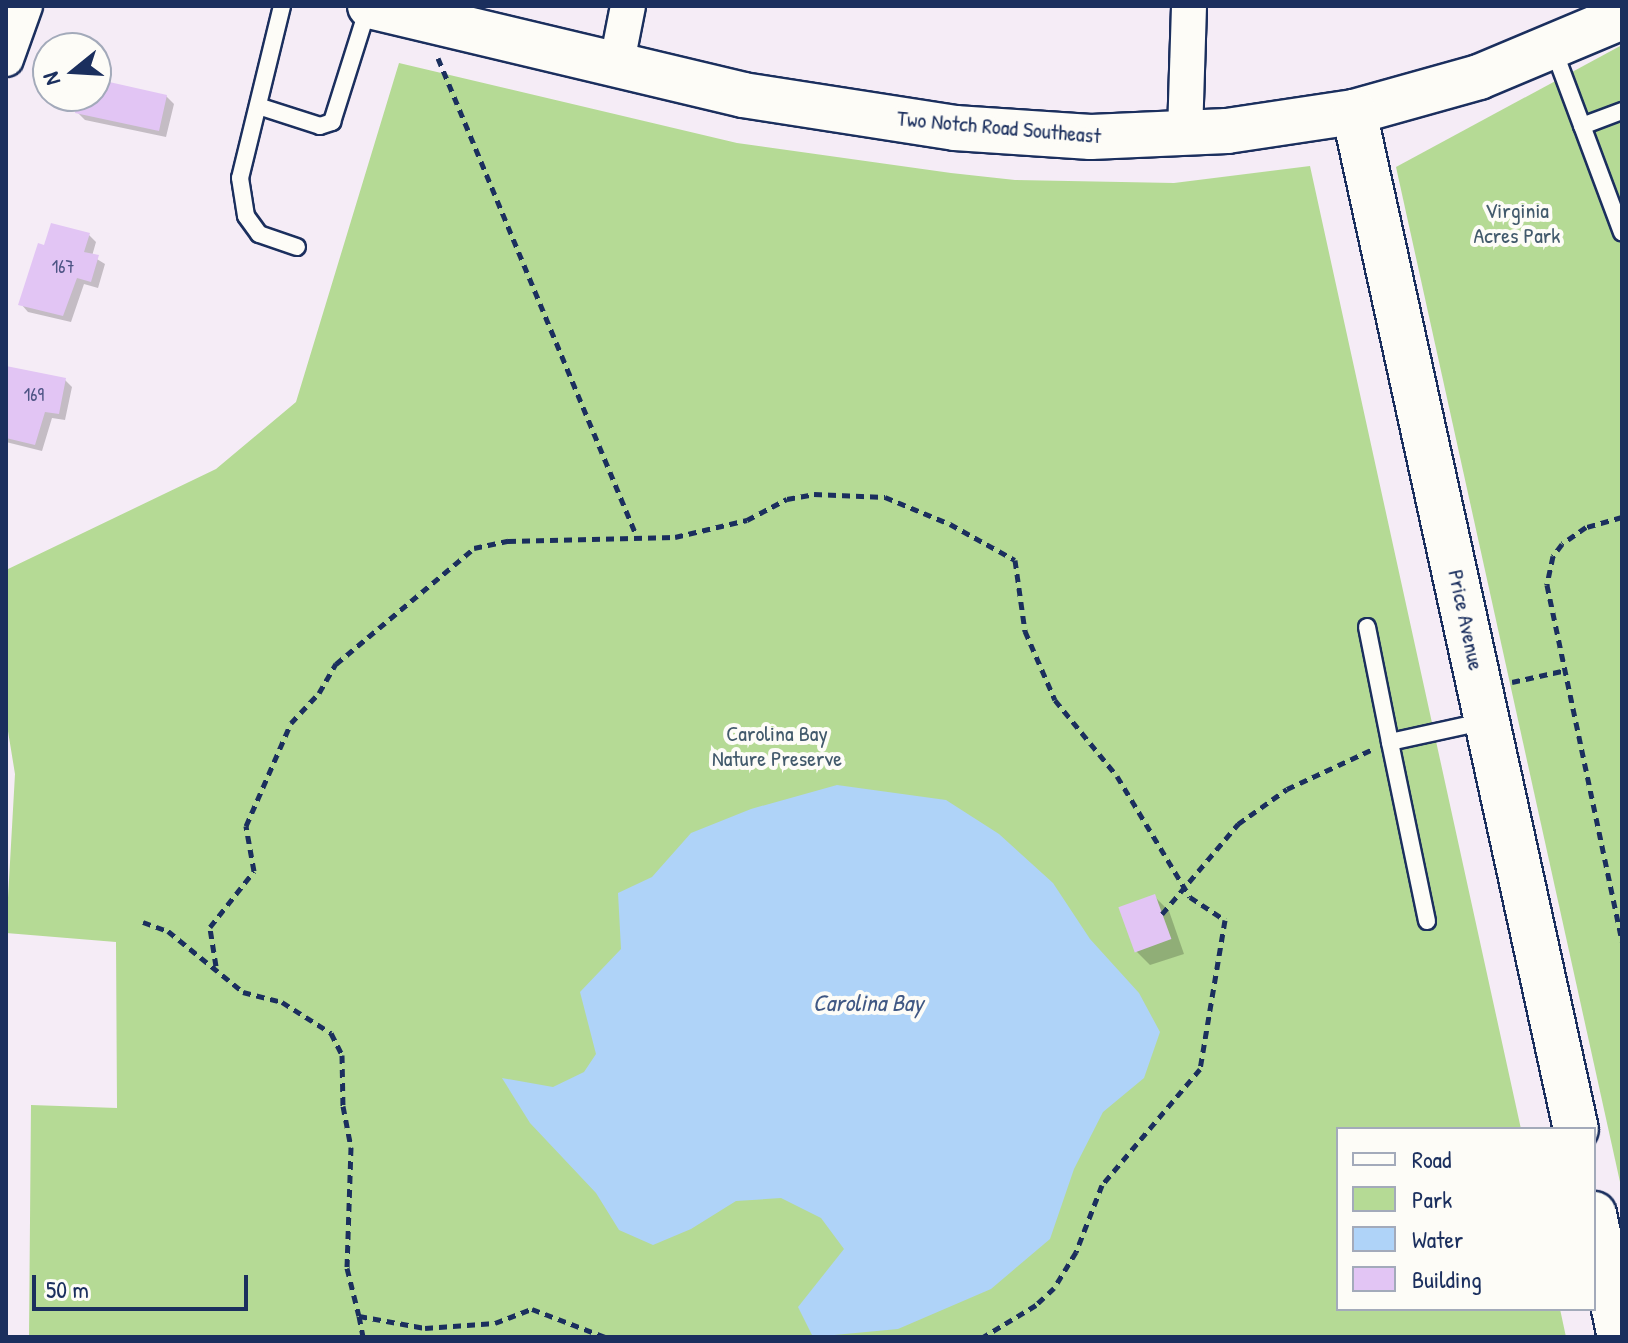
<!DOCTYPE html>
<html>
<head>
<meta charset="utf-8">
<style>
	body { margin:0 }
	#map { position:relative; width:1628px; height:1343px; overflow:hidden; background:#f5ecf6; font-family:"Patrick Hand",sans-serif }
	div>[style] { position:absolute }
	[style*='--x'] { left:calc(var(--x)*1px); top:calc(var(--y)*1px); width:calc(var(--w)*1px); rotate:calc(var(--a)*1deg) }
	.green>* { inset:0; background:#b5da95 }
	.water>* { inset:0; background:#afd3f8 }
	.shadow>* { inset:0; background:#0003 }
	.building>* { inset:0; background:#e2c5f4; transform-origin:0 0 }
	.path>* { height:5px; margin-top:-2.5px; transform-origin:0; background:repeating-linear-gradient(90deg,#1b2f5e 0 8px,transparent 0 14px) }
	.roads { filter:drop-shadow(2px 0 #1b2f5e) drop-shadow(-2px 0 #1b2f5e) drop-shadow(0 2px #1b2f5e) drop-shadow(0 -2px #1b2f5e) }
	.lane>* { height:16px; margin:-8px; padding:0 8px; transform-origin:8px; border-radius:8px; background:#fdfcf7 }
	.street>* { height:34px; margin:-17px; padding:0 17px; transform-origin:17px; border-radius:17px; background:#fdfcf7 }
	.secondary>* { height:44px; margin:-22px; padding:0 22px; transform-origin:22px; border-radius:22px; background:#fdfcf7 }
	span { translate:-50% -50%; white-space:nowrap; text-align:center; line-height:1.15; -webkit-text-stroke:8px #fdfcf7; paint-order:stroke }
	.number-label { font-size:18px; color:#4d5484 }
	.number-label span { -webkit-text-stroke-width:0 }
	.street-label { font-size:22px; color:#1b2f5e }
	.park-label { font-size:22px; color:#425a6c }
	.water-label { font-size:24px; color:#405884; font-style:italic }
	.frame { position:absolute; inset:0; border:8px solid #1b2f5e; pointer-events:none }
	.legend { position:absolute; left:1336px; top:1127px; width:260px; height:184px; box-sizing:border-box; background:#fdfcf7; border:2px solid #a3aaba; margin:0; padding:10px 14px; list-style:none; font-size:24px; color:#1b2f5e }
	.legend li { display:flex; align-items:center; gap:16px; height:40px }
	.legend b { width:40px; border:2px solid #a3aaba }
	.north { position:absolute; left:32px; top:32px; width:80px; height:80px; box-sizing:border-box; background:#fdfcf7; border:2px solid #a3aaba; border-radius:50%; rotate:252deg; font-size:22px; font-weight:700; line-height:32px; text-align:center; color:#1b2f5e }
	.north::after { content:''; display:block; margin:auto; width:28px; height:36px; background:#1b2f5e; clip-path:polygon(50% 0,100% 100%,50% 72%,0 100%) }
	.scale { position:absolute; left:32px; top:1275px; width:216px; height:36px; box-sizing:border-box; border:4px solid #1b2f5e; border-top:0; padding-left:10px; font-size:24px; line-height:28px; white-space:nowrap; color:#1b2f5e; -webkit-text-stroke:6px #fdfcf7; paint-order:stroke }
</style>
</head>
<body>
<div id="map">
	<div class="green">
		<div style="clip-path:polygon(1622px 45px,1622px 1191px,1396px 167px)"></div>
		<div style="clip-path:polygon(399px 63px,737px 143px,951px 173px,1015px 180px,1174px 183px,1310px 166px,1521px 1129px,1338px 1129px,1338px 1309px,1560px 1309px,1566px 1337px,29px 1337px,31px 1105px,117px 1108px,116px 942px,6px 933px,15px 774px,6px 719px,6px 570px,216px 469px,296px 402px)"></div>
	</div>
	<div class="water">
		<div style="clip-path:polygon(837px 785px,946px 800px,999px 834px,1053px 883px,1090px 939px,1139px 993px,1160px 1032px,1144px 1078px,1103px 1112px,1074px 1169px,1050px 1239px,991px 1289px,898px 1329px,813px 1337px,798px 1307px,844px 1249px,821px 1218px,781px 1198px,736px 1201px,691px 1229px,653px 1245px,619px 1230px,596px 1193px,530px 1123px,502px 1078px,553px 1087px,584px 1072px,596px 1054px,580px 992px,621px 949px,618px 893px,652px 877px,691px 833px,751px 809px)"></div>
	</div>
	<div class="shadow">
		<div style="clip-path:polygon(96px 85px,166px 96px,174px 104px,166px 137px,85px 120px,78px 113px,80px 96px,96px 96px)"></div>
		<div style="clip-path:polygon(89px 235px,96px 242px,92px 256px,105px 264px,98px 288px,84px 284px,71px 322px,28px 312px,21px 304px,45px 248px)"></div>
		<div style="clip-path:polygon(6px 378px,65px 380px,72px 387px,65px 420px,52px 418px,42px 451px,6px 442px)"></div>
		<div style="clip-path:polygon(1154px 896px,1169px 911px,1184px 954px,1150px 965px,1135px 950px)"></div>
	</div>
	<div class="building">
		<div style="clip-path:polygon(96px 79px,167px 95px,159px 131px,75px 113px,78px 96px,96px 96px)"></div>
		<div style="clip-path:polygon(51px 223px,90px 233px,84px 252px,99px 255px,91px 282px,77px 278px,63px 316px,18px 305px,38px 243px,44px 245px)"></div>
		<div style="clip-path:polygon(6px 366px,66px 378px,59px 414px,45px 412px,35px 445px,6px 438px)"></div>
		<div style="left:1155px;top:894px;width:48px;height:39px;rotate:70deg"></div>
	</div>
	<div class="path">
		<div style="--x:438;--y:58;--w:519;--a:67.44"></div>
		<div style="--x:1622;--y:517;--w:37;--a:164"></div>
		<div style="--x:1586;--y:527;--w:29;--a:145"></div>
		<div style="--x:1562;--y:544;--w:15;--a:127"></div>
		<div style="--x:1553;--y:556;--w:30;--a:102"></div>
		<div style="--x:1547;--y:585;--w:364;--a:78.1"></div>
		<div style="--x:1512;--y:682;--w:51;--a:-12.4"></div>
		<div style="--x:1162;--y:914;--w:118;--a:-49.8"></div>
		<div style="--x:1238;--y:824;--w:60;--a:-35.5"></div>
		<div style="--x:1287;--y:789;--w:93;--a:-24.9"></div>
		<div style="--x:143;--y:922;--w:27;--a:20"></div>
		<div style="--x:168;--y:931;--w:97;--a:39.1"></div>
		<div style="--x:243;--y:992;--w:40;--a:14.4"></div>
		<div style="--x:282;--y:1002;--w:58;--a:32.3"></div>
		<div style="--x:331;--y:1033;--w:25;--a:63"></div>
		<div style="--x:342;--y:1055;--w:51;--a:88.9"></div>
		<div style="--x:343;--y:1106;--w:42;--a:79"></div>
		<div style="--x:351;--y:1147;--w:121;--a:91.9"></div>
		<div style="--x:347;--y:1268;--w:49;--a:76"></div>
		<div style="--x:359;--y:1316;--w:67;--a:10.3"></div>
		<div style="--x:425;--y:1328;--w:70;--a:-4.1"></div>
		<div style="--x:495;--y:1323;--w:40;--a:-21"></div>
		<div style="--x:532;--y:1309;--w:78;--a:21"></div>
		<div style="--x:216;--y:966;--w:39;--a:-99"></div>
		<div style="--x:210;--y:927;--w:71;--a:-51.8"></div>
		<div style="--x:254;--y:871;--w:46;--a:-100.1"></div>
		<div style="--x:246;--y:826;--w:112;--a:-66.4"></div>
		<div style="--x:291;--y:723;--w:41;--a:-47"></div>
		<div style="--x:319;--y:693;--w:34;--a:-60"></div>
		<div style="--x:336;--y:664;--w:180;--a:-40"></div>
		<div style="--x:474;--y:548;--w:35;--a:-12"></div>
		<div style="--x:508;--y:541;--w:167;--a:-1.4"></div>
		<div style="--x:675;--y:537;--w:74;--a:-13.3"></div>
		<div style="--x:747;--y:520;--w:45;--a:-27.7"></div>
		<div style="--x:787;--y:499;--w:27;--a:-10"></div>
		<div style="--x:814;--y:494;--w:71;--a:2.4"></div>
		<div style="--x:885;--y:497;--w:70;--a:22.6"></div>
		<div style="--x:950;--y:524;--w:74;--a:29"></div>
		<div style="--x:1015;--y:560;--w:72;--a:82"></div>
		<div style="--x:1025;--y:631;--w:75;--a:66.5"></div>
		<div style="--x:1055;--y:700;--w:98;--a:50.8"></div>
		<div style="--x:1117;--y:776;--w:141;--a:58.9"></div>
		<div style="--x:1190;--y:897;--w:42;--a:33.3"></div>
		<div style="--x:1225;--y:920;--w:151;--a:99.5"></div>
		<div style="--x:1200;--y:1069;--w:152;--a:130.2"></div>
		<div style="--x:1102;--y:1185;--w:72;--a:111.2"></div>
		<div style="--x:1076;--y:1252;--w:42;--a:121.4"></div>
		<div style="--x:1054;--y:1288;--w:25;--a:137"></div>
		<div style="--x:1036;--y:1305;--w:62;--a:148.9"></div>
		<div style="--x:359;--y:1316;--w:21;--a:79"></div>
	</div>
	<div class="roads">
		<div class="lane">
			<div style="--x:282;--y:6;--w:177;--a:103.7"></div>
			<div style="--x:240;--y:178;--w:38;--a:81"></div>
			<div style="--x:246;--y:216;--w:22;--a:54"></div>
			<div style="--x:259;--y:234;--w:40;--a:18.9"></div>
			<div style="--x:1553;--y:48;--w:197;--a:69.5"></div>
			<div style="--x:258;--y:106;--w:65;--a:17.9"></div>
			<div style="--x:320;--y:126;--w:13;--a:-18"></div>
			<div style="--x:332;--y:122;--w:120;--a:-72.5"></div>
			<div style="--x:1582;--y:126;--w:43;--a:-20.6"></div>
			<div style="--x:1367;--y:627;--w:117;--a:78.7"></div>
			<div style="--x:1427;--y:921;--w:183;--a:-101.7"></div>
			<div style="--x:1390;--y:742;--w:98;--a:-12.3"></div>
		</div>
		<div class="street">
			<div style="--x:6;--y:59;--w:56;--a:-70.3"></div>
			<div style="--x:616;--y:67;--w:62;--a:-78.9"></div>
			<div style="--x:1185;--y:134;--w:128;--a:-88.2"></div>
		</div>
		<div class="secondary">
			<div style="--x:370;--y:6;--w:383;--a:13.4"></div>
			<div style="--x:743;--y:95;--w:215;--a:8.8"></div>
			<div style="--x:955;--y:128;--w:136;--a:3.8"></div>
			<div style="--x:1091;--y:137;--w:136;--a:-2.5"></div>
			<div style="--x:1227;--y:131;--w:128;--a:-8.5"></div>
			<div style="--x:1354;--y:112;--w:130;--a:-15.6"></div>
			<div style="--x:1479;--y:77;--w:155;--a:-22.8"></div>
			<div style="--x:1354;--y:112;--w:1041;--a:77.69"></div>
			<div style="--x:1594;--y:1214;--w:126;--a:78.1"></div>
		</div>
	</div>
	<div class="number-label">
		<span style="left:63px;top:267px">167</span>
		<span style="left:34px;top:395px">169</span>
	</div>
	<div class="street-label">
		<span style="left:999px;top:127px;rotate:5deg">Two Notch Road Southeast</span>
		<span style="left:1466px;top:620px;rotate:78deg">Price Avenue</span>
	</div>
	<div class="park-label">
		<span style="left:1517px;top:223px">Virginia<br>Acres Park</span>
		<span style="left:777px;top:746px">Carolina Bay<br>Nature Preserve</span>
	</div>
	<div class="water-label">
		<span style="left:868px;top:1003px">Carolina Bay</span>
	</div>
	<div class="frame"></div>
	<ul class="legend">
	<li><b style="height:10px;background:#fdfcf7"></b>Road</li>
	<li><b style="height:22px;background:#b5da95"></b>Park</li>
	<li><b style="height:22px;background:#afd3f8"></b>Water</li>
	<li><b style="height:22px;background:#e2c5f4"></b>Building</li>
	</ul>
	<div class="north">N</div>
	<div class="scale">50 m</div>
</div>
</body>
</html>
